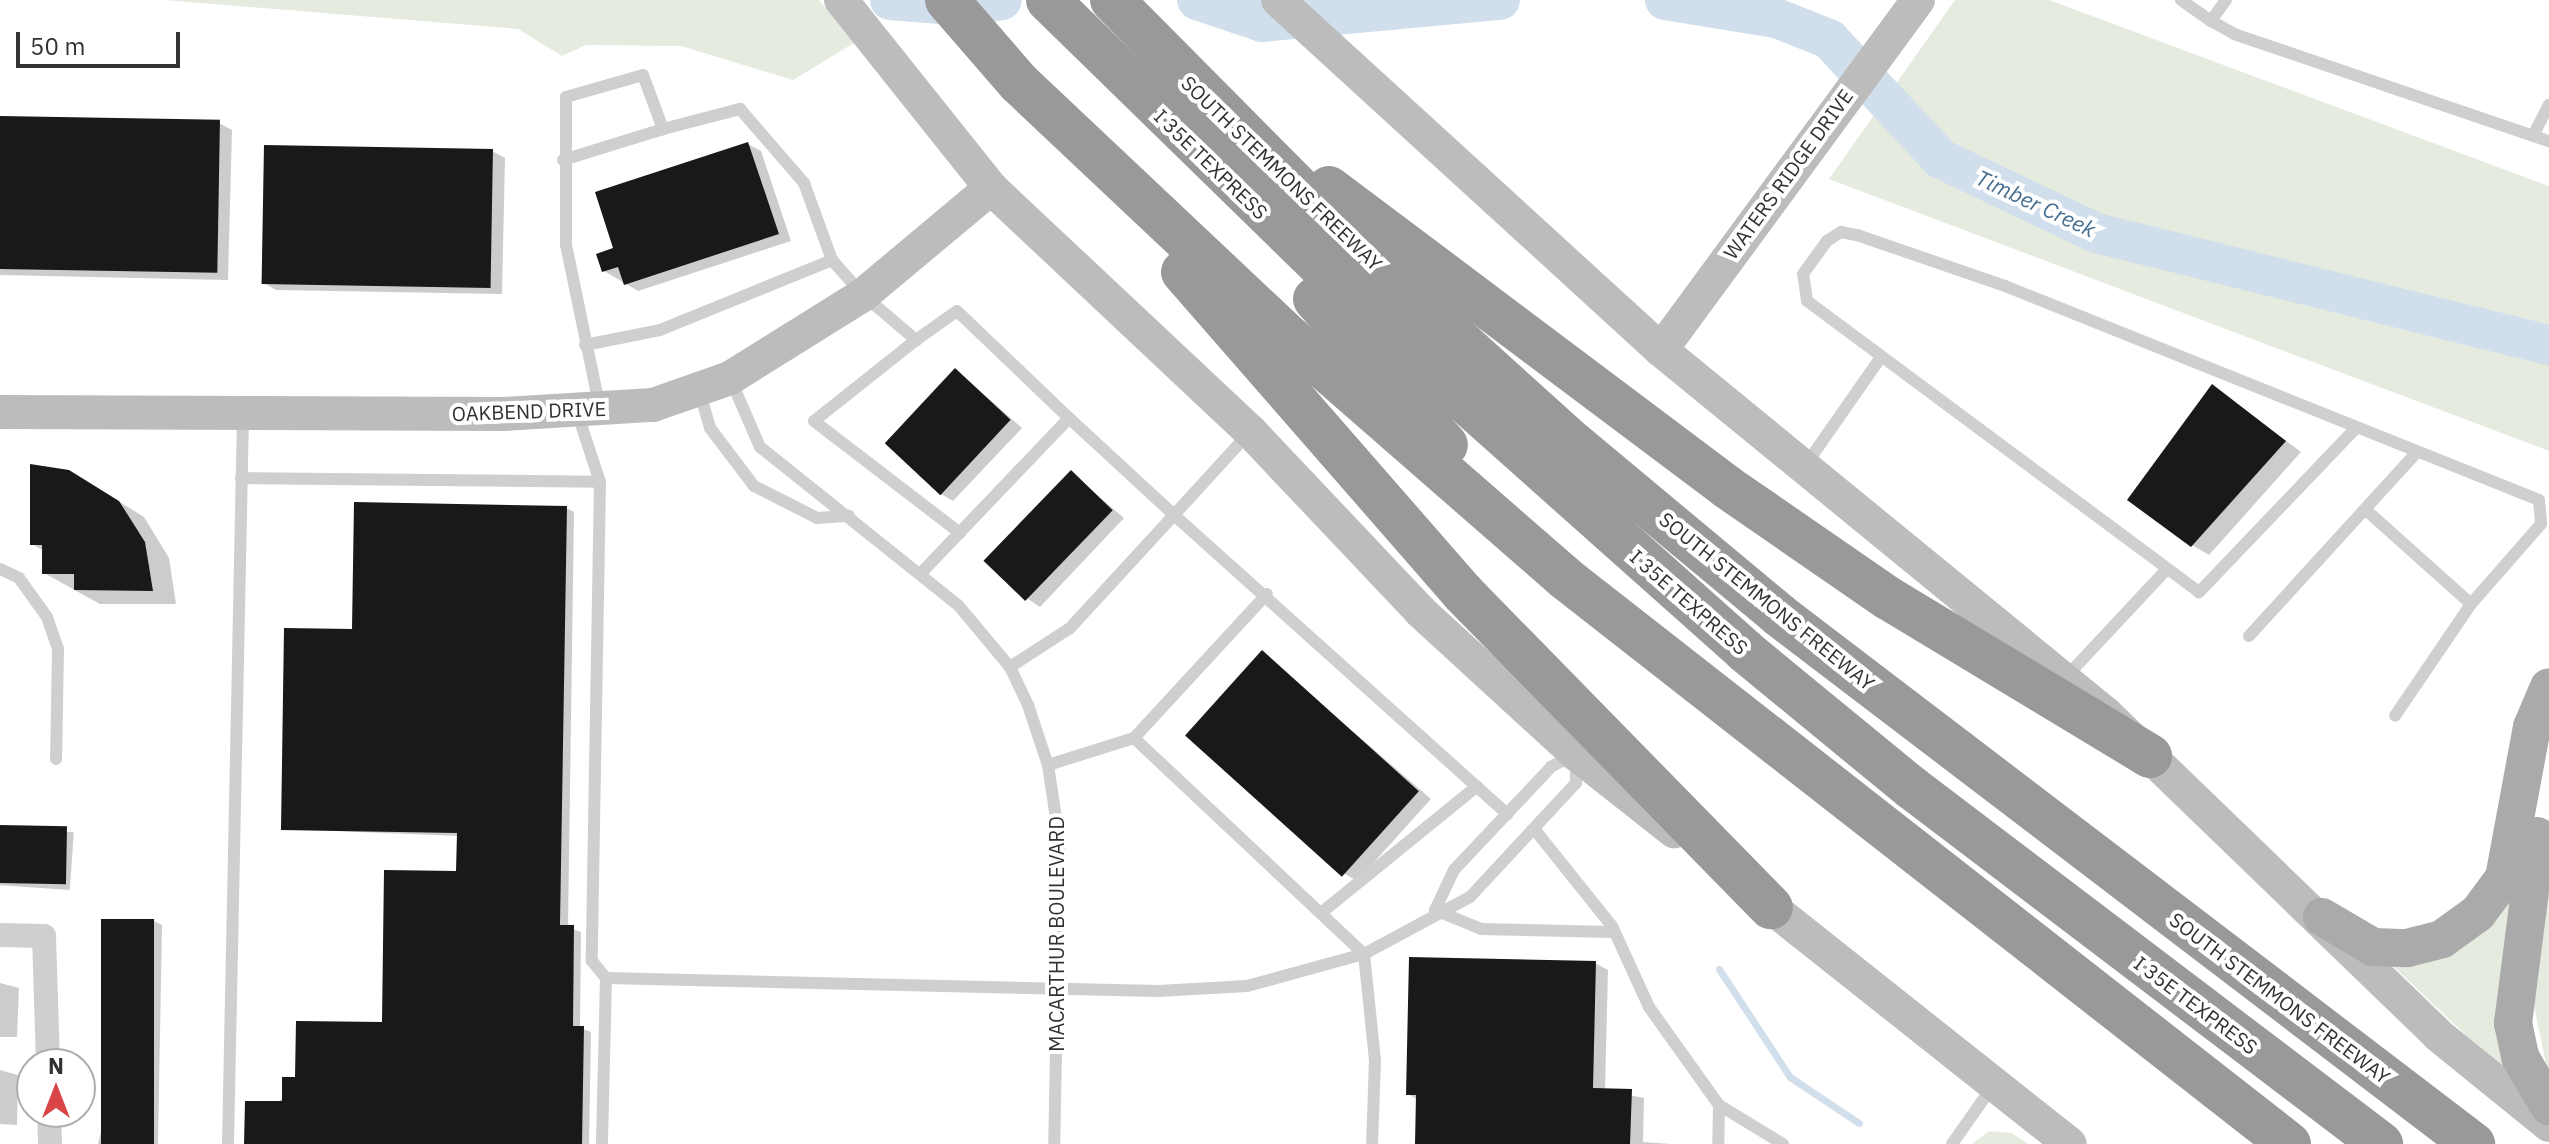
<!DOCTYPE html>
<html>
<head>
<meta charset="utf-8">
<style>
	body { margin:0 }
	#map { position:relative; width:2549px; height:1144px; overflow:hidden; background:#fff; font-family:"IBM Plex Sans",sans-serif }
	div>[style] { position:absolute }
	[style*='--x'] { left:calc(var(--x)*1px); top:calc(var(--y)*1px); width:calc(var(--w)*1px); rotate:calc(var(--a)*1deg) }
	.green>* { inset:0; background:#e5ebdf }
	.shadow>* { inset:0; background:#0003; transform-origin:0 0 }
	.stream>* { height:7px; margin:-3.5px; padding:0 3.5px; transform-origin:3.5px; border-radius:3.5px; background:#d0dfeb }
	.river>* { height:40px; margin:-20px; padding:0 20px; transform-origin:20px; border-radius:20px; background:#d0dfeb }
	.building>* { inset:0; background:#191919; transform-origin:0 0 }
	.lane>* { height:12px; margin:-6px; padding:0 6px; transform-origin:6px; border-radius:6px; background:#cfcfcf }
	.street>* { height:24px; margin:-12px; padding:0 12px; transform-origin:12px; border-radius:12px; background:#cfcfcf }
	.secondary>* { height:34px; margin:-17px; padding:0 17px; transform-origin:17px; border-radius:17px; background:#bcbcbc }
	.primary>* { height:38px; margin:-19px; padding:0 19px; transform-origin:19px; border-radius:19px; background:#aaa }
	.highway>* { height:44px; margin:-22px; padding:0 22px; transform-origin:22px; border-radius:22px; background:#999 }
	span { translate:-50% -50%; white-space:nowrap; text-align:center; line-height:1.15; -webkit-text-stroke:8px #fff; paint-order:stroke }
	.street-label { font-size:20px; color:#323232 }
	.water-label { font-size:22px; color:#456e90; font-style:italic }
	.north { position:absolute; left:16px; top:1048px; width:80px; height:80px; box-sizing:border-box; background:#fff; border:2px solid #adadad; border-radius:50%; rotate:0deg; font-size:22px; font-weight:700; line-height:32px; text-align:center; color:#323232 }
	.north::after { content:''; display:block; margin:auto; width:28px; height:36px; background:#d94546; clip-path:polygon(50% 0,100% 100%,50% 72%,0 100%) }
	.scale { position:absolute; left:16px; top:32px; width:164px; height:36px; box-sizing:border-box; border:4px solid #323232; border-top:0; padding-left:10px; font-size:24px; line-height:28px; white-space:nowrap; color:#323232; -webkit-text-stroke:6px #fff; paint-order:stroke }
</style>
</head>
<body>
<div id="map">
	<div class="green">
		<div style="clip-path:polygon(165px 0,819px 0,854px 43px,793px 80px,681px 46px,586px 45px,562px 56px,518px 29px)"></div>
		<div style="clip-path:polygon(1955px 0,2049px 0,2549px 186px,2549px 451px,1829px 179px)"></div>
		<div style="clip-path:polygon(2525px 834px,2511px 1068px,2495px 1063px,2391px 964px,2429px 954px)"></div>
		<div style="clip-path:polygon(2549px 834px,2549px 1078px,2530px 987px)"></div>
		<div style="clip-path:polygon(1989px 1131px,2012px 1133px,2028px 1144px,1972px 1144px)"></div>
	</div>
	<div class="shadow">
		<div style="clip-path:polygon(0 118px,219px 123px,232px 130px,228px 280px,0 275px)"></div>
		<div style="clip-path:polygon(748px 144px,761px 151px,791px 241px,638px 291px,604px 271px,616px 250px)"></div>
		<div style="clip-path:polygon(492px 151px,505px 158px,502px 294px,276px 290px,264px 283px)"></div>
		<div style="clip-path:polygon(956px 370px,1022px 428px,953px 501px,941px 494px)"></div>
		<div style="clip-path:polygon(2213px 386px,2301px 452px,2209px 555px,2192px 545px)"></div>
		<div style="clip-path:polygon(1071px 473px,1124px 518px,1040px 607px,1028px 599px)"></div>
		<div style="clip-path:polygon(94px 486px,144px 517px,169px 558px,176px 604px,100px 604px,44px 573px,44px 551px,32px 544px)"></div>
		<div style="clip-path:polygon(566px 508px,574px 512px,568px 927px,581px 932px,580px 1028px,591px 1032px,589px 1144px,246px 1144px,297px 1079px,384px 1025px,458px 873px,459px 836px,283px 829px,354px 631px)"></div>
		<div style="clip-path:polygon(1262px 653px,1431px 799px,1357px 881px,1345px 874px)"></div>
		<div style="left:0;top:827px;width:74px;height:58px;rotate:4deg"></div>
		<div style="clip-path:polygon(154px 921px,162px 925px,158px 1144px,98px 1144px)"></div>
		<div style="clip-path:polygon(1595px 963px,1608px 970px,1605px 1090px,1644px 1098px,1643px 1142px,1671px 1144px,1417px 1144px,1418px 1100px,1408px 1094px)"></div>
		<div style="clip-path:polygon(0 983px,19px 988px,17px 1037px,0 1037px)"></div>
		<div style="clip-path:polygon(0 1070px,18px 1075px,17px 1125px,0 1124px)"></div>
	</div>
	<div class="stream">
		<div style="--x:1719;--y:969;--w:129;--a:56.7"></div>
		<div style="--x:1790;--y:1077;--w:83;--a:33.7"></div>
	</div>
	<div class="river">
		<div style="--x:890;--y:0;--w:75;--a:4.6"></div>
		<div style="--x:965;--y:6;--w:37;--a:-9"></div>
		<div style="--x:1197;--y:0;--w:69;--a:18.7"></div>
		<div style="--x:1262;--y:22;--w:239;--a:-5.3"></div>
		<div style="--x:1665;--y:0;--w:112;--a:9.2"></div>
		<div style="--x:1776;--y:18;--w:57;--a:21.6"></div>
		<div style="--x:1829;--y:39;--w:164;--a:47"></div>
		<div style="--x:1941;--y:159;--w:172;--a:25.5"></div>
		<div style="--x:2096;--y:233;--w:467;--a:13.9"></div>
	</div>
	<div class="building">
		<div style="left:0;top:116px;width:220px;height:153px;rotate:1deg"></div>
		<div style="clip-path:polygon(748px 142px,779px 234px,624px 285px,618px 267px,602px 272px,596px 254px,613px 248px,595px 192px)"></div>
		<div style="left:264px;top:145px;width:229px;height:139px;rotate:1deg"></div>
		<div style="left:955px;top:368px;width:76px;height:103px;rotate:43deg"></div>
		<div style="clip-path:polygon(2212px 384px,2286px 441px,2191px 547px,2127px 500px)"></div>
		<div style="clip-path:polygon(30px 464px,69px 470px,119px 501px,145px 542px,153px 591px,74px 590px,74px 574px,42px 574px,42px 545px,30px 545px)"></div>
		<div style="left:1071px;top:470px;width:58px;height:126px;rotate:44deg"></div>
		<div style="clip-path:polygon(354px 502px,567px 506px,560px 925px,574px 925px,573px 1026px,584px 1026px,582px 1144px,244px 1144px,245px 1101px,282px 1101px,282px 1077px,295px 1077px,296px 1021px,382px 1022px,384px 870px,456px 871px,457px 833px,281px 830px,284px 628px,352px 629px)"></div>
		<div style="left:1262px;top:650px;width:211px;height:115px;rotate:42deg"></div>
		<div style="left:0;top:825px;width:67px;height:58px;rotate:1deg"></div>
		<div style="left:101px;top:919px;width:53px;height:225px"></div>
		<div style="clip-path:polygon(1409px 957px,1596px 961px,1593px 1088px,1632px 1089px,1630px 1144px,1415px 1144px,1416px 1095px,1406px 1095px)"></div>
	</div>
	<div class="lane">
		<div style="--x:2181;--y:0;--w:37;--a:35"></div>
		<div style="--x:2226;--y:0;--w:26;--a:126"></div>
		<div style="--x:2211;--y:21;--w:26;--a:29"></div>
		<div style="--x:2234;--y:34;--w:333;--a:18.8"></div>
		<div style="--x:2534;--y:134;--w:33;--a:-63"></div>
		<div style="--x:563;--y:160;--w:105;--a:-17.2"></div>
		<div style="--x:916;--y:340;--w:130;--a:141.5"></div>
		<div style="--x:814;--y:421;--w:184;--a:37.5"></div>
		<div style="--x:585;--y:345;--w:76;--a:-11.3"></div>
		<div style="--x:660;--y:330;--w:186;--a:-22.1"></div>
		<div style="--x:730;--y:378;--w:75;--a:66.5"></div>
		<div style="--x:760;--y:447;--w:253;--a:38.6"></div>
		<div style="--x:958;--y:605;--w:81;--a:50"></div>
		<div style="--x:1010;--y:667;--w:42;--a:64.7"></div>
		<div style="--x:1028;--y:705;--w:63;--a:71.6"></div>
		<div style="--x:1048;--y:765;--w:80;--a:81.4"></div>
		<div style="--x:1060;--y:844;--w:300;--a:91.1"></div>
		<div style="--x:700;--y:393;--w:36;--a:74"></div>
		<div style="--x:710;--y:428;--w:73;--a:52.8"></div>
		<div style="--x:754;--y:486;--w:71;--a:26.9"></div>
		<div style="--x:817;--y:518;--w:32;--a:-4"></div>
		<div style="--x:599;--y:404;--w:162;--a:-101.7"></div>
		<div style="--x:566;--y:245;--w:148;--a:-90"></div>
		<div style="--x:566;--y:97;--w:80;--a:-15.9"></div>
		<div style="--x:643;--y:75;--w:58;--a:69.7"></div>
		<div style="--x:663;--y:129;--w:80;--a:-14.6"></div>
		<div style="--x:740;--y:109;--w:98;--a:49.1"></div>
		<div style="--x:804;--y:183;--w:82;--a:70"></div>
		<div style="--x:832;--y:260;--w:47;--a:48.5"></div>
		<div style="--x:863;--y:295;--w:70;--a:40.3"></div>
		<div style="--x:916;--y:340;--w:50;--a:-35.3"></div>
		<div style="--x:957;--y:311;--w:155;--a:43.7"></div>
		<div style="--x:577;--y:412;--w:74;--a:71.8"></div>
		<div style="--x:600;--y:482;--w:479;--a:91"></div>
		<div style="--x:592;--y:961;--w:22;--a:51"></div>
		<div style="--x:606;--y:978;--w:166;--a:91.4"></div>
		<div style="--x:2355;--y:429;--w:226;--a:133.7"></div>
		<div style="--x:2199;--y:592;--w:488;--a:-143.4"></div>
		<div style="--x:1807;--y:301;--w:27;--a:-98"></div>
		<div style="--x:1803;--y:274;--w:41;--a:-54"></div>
		<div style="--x:1827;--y:241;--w:17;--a:-33"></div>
		<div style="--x:1841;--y:232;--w:16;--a:11"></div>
		<div style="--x:1857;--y:235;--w:157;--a:19"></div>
		<div style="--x:2005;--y:286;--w:575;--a:21.84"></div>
		<div style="--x:2539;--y:500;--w:24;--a:85"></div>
		<div style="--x:2541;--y:524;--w:106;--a:131.2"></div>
		<div style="--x:2471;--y:604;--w:135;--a:124.2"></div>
		<div style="--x:1248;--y:434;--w:110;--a:132.4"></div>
		<div style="--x:1174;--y:515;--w:448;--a:41.9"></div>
		<div style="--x:1805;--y:466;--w:133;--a:-55.1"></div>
		<div style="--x:241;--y:478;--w:359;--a:0.6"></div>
		<div style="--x:2366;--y:510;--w:141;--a:41.8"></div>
		<div style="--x:0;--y:569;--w:21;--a:25"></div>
		<div style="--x:19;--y:578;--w:48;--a:54.3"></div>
		<div style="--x:47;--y:617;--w:34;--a:71"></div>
		<div style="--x:58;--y:649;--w:110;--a:91"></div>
		<div style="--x:922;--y:572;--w:213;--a:-46.3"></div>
		<div style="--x:1069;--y:418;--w:143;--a:42.7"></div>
		<div style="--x:1174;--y:515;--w:154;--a:132.6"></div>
		<div style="--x:1070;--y:628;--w:72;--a:147"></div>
		<div style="--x:2249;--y:636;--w:248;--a:-47.6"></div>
		<div style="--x:2065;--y:678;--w:146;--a:-46.9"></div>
		<div style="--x:1134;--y:738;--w:316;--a:43.2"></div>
		<div style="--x:1364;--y:954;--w:107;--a:84.1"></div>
		<div style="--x:1375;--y:1060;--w:84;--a:92"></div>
		<div style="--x:1048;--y:765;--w:90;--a:-17.4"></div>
		<div style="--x:1134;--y:738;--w:196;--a:-47.3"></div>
		<div style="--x:1535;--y:830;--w:123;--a:51.3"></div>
		<div style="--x:1612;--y:926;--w:89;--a:65.4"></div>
		<div style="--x:1649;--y:1007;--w:120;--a:54.5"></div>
		<div style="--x:1719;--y:1105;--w:39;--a:91"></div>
		<div style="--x:1435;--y:910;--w:50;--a:22.4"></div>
		<div style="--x:1481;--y:929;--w:132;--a:1.3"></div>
		<div style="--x:1321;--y:913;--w:201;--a:-39.1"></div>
		<div style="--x:606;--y:978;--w:552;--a:1.35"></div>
		<div style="--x:1158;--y:991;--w:89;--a:-3.2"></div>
		<div style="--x:1247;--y:986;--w:121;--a:-15.3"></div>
		<div style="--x:1364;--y:954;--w:120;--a:-28.3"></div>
		<div style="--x:1470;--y:897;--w:156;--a:-47.1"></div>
		<div style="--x:1576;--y:783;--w:29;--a:-90"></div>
		<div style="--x:1576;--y:754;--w:28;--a:153"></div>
		<div style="--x:1551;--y:767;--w:141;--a:133.3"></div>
		<div style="--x:1454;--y:870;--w:44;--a:115.4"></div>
		<div style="--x:1719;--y:1105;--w:75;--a:31.4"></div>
		<div style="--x:228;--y:1144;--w:728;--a:-88.82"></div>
		<div style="--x:1952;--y:1144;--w:70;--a:-54.9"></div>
	</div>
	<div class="street">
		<div style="--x:0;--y:935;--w:44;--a:1.3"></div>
		<div style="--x:44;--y:936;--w:128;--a:88.2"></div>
		<div style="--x:49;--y:1112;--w:32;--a:88"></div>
	</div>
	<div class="secondary">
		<div style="--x:841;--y:0;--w:241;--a:51.4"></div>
		<div style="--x:991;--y:188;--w:355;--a:43.2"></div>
		<div style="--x:1250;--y:431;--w:248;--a:46.6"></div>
		<div style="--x:1420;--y:611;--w:212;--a:42.5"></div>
		<div style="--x:1576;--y:754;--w:125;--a:38.2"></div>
		<div style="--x:1278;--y:0;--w:519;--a:42.42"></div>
		<div style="--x:1661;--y:350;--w:574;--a:39.27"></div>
		<div style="--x:2105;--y:713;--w:463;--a:44"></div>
		<div style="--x:2438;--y:1035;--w:143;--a:39"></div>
		<div style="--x:1661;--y:350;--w:434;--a:-53.7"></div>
		<div style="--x:0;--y:412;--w:504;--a:0.23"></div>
		<div style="--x:504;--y:414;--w:149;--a:-3.5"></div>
		<div style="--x:653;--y:405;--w:82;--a:-19.3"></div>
		<div style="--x:730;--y:378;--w:157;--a:-32"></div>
		<div style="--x:863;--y:295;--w:167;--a:-39.9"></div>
		<div style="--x:1753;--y:893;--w:404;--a:38.4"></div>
	</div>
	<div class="primary">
		<div style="--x:2537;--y:836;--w:189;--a:97.3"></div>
		<div style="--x:2513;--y:1023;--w:35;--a:78"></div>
		<div style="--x:2520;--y:1057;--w:57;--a:59.4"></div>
		<div style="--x:2322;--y:917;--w:59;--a:30.5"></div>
		<div style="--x:2373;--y:947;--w:34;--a:2"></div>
		<div style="--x:2407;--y:948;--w:36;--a:-14"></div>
		<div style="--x:2442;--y:939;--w:44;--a:-35.8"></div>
		<div style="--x:2478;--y:913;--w:44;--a:-53.4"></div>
		<div style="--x:2504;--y:878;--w:154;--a:-79.5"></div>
		<div style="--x:2532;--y:727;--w:43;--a:-67"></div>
	</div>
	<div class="highway">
		<div style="--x:947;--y:0;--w:110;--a:49.1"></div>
		<div style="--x:1019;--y:83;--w:372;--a:43.3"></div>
		<div style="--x:1290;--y:338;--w:365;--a:41.1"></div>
		<div style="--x:1565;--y:578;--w:919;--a:38.02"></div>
		<div style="--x:1048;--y:0;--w:496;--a:44.3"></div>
		<div style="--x:1403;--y:346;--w:458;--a:41.7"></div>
		<div style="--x:1745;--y:651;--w:216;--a:39.4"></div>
		<div style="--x:1912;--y:788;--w:589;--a:37.2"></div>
		<div style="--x:1112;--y:0;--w:365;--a:45.2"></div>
		<div style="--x:1369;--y:259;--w:276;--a:42.1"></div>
		<div style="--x:1574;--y:444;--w:267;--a:39.8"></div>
		<div style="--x:1779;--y:615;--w:873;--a:37.32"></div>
		<div style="--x:1329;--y:188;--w:498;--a:36.9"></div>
		<div style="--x:1727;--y:487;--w:196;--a:34.6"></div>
		<div style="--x:1888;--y:598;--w:306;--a:31.1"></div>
		<div style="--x:1183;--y:272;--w:426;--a:48.9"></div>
		<div style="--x:1463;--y:593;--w:440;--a:45.6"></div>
		<div style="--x:1315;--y:299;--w:196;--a:48.1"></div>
	</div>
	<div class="street-label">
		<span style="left:1211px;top:164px;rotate:44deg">I 35E TEXPRESS</span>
		<span style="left:1282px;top:173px;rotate:44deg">SOUTH STEMMONS FREEWAY</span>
		<span style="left:1788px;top:174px;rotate:-54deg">WATERS RIDGE DRIVE</span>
		<span style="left:529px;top:411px;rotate:-2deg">OAKBEND DRIVE</span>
		<span style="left:1767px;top:601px;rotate:39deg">SOUTH STEMMONS FREEWAY</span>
		<span style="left:1689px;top:602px;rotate:41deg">I 35E TEXPRESS</span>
		<span style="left:1056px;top:934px;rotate:-90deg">MACARTHUR BOULEVARD</span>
		<span style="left:2280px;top:998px;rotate:37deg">SOUTH STEMMONS FREEWAY</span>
		<span style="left:2196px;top:1005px;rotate:37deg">I 35E TEXPRESS</span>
	</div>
	<div class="water-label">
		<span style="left:2036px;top:203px;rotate:25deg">Timber Creek</span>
	</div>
	<div class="north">N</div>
	<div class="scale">50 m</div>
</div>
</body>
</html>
